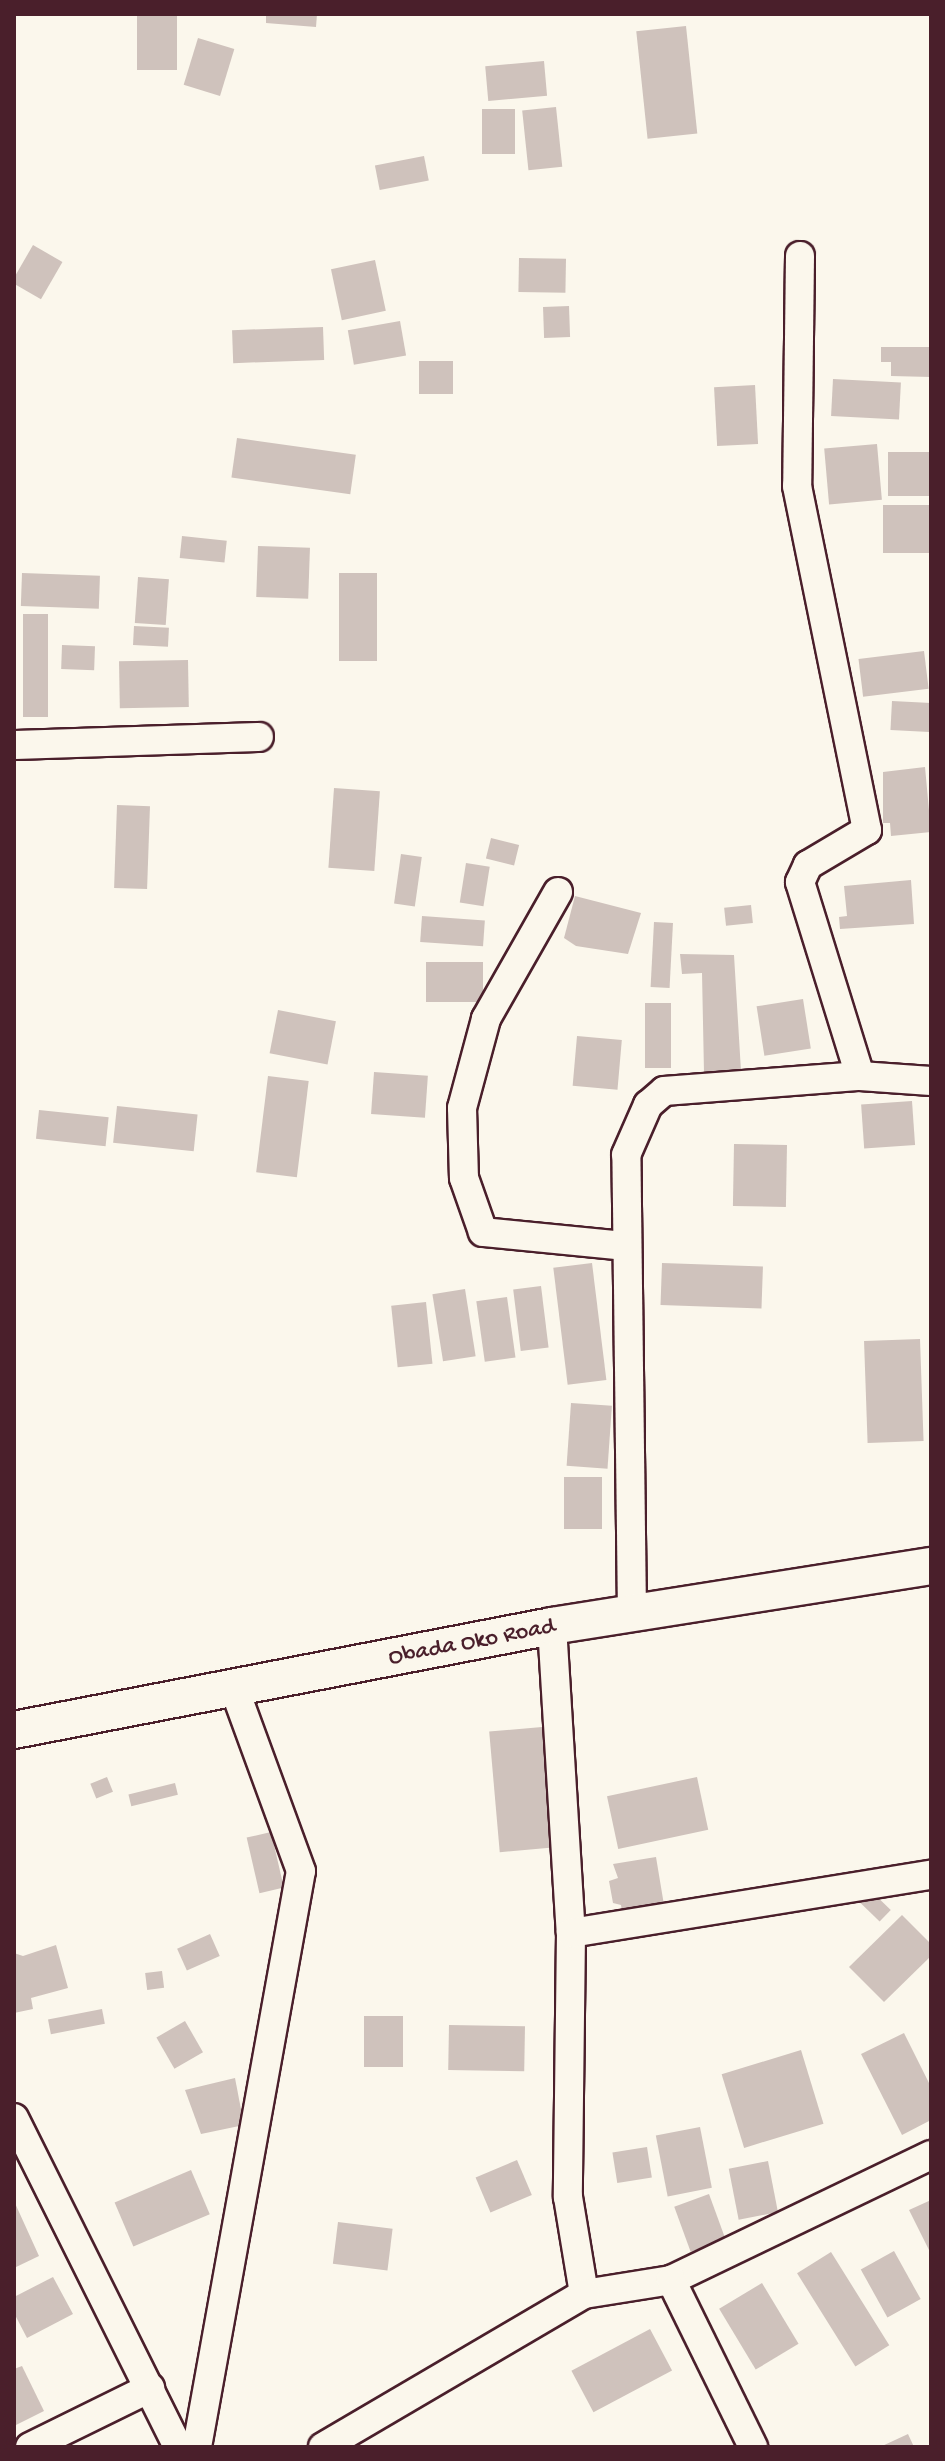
<!DOCTYPE html>
<html>
<head>
<meta charset="utf-8">
<style>
	body { margin:0 }
	#map { position:relative; width:945px; height:2461px; overflow:hidden; background:#fbf7ec; font-family:"Gochi Hand",sans-serif }
	div>[style] { position:absolute }
	[style*='--x'] { left:calc(var(--x)*1px); top:calc(var(--y)*1px); width:calc(var(--w)*1px); rotate:calc(var(--a)*1deg) }
	.building>* { inset:0; background:#cfc2bc; transform-origin:0 0 }
	.roads { filter:drop-shadow(2px 0 #4a1f2b) drop-shadow(-2px 0 #4a1f2b) drop-shadow(0 2px #4a1f2b) drop-shadow(0 -2px #4a1f2b) }
	.minor>* { height:28px; margin:-14px; padding:0 14px; transform-origin:14px; border-radius:14px; background:#fbf7ec }
	.major>* { height:36px; margin:-18px; padding:0 18px; transform-origin:18px; border-radius:18px; background:#fbf7ec }
	span { translate:-50% -50%; white-space:nowrap; text-align:center; line-height:1.15; -webkit-text-stroke:6px #fbf7ec; paint-order:stroke }
	.street-label { font-size:24px; color:#4a1f2b }
	.frame { position:absolute; inset:0; border:16px solid #4a1f2b; pointer-events:none }
</style>
</head>
<body>
<div id="map">
	<div class="building">
		<div style="left:137px;top:14px;width:40px;height:56px"></div>
		<div style="clip-path:polygon(266px 14px,317px 14px,316px 27px,266px 23px)"></div>
		<div style="left:686px;top:26px;width:108px;height:50px;rotate:84deg"></div>
		<div style="left:198px;top:38px;width:38px;height:49px;rotate:17deg"></div>
		<div style="left:544px;top:61px;width:35px;height:59px;rotate:85deg"></div>
		<div style="left:556px;top:107px;width:60px;height:34px;rotate:84deg"></div>
		<div style="left:482px;top:109px;width:33px;height:45px"></div>
		<div style="left:424px;top:156px;width:25px;height:50px;rotate:79deg"></div>
		<div style="left:33px;top:245px;width:34px;height:43px;rotate:30deg"></div>
		<div style="left:519px;top:258px;width:47px;height:34px;rotate:1deg"></div>
		<div style="left:375px;top:260px;width:52px;height:45px;rotate:78deg"></div>
		<div style="left:569px;top:306px;width:31px;height:26px;rotate:88deg"></div>
		<div style="left:400px;top:321px;width:35px;height:53px;rotate:80deg"></div>
		<div style="left:323px;top:327px;width:33px;height:91px;rotate:88deg"></div>
		<div style="clip-path:polygon(881px 347px,931px 347px,931px 377px,891px 376px,891px 362px,881px 362px)"></div>
		<div style="left:419px;top:361px;width:34px;height:33px"></div>
		<div style="left:833px;top:379px;width:68px;height:37px;rotate:3deg"></div>
		<div style="left:755px;top:385px;width:59px;height:41px;rotate:87deg"></div>
		<div style="left:237px;top:438px;width:120px;height:40px;rotate:8deg"></div>
		<div style="left:877px;top:444px;width:56px;height:53px;rotate:85deg"></div>
		<div style="left:931px;top:452px;width:44px;height:43px;rotate:90deg"></div>
		<div style="left:931px;top:505px;width:48px;height:48px;rotate:90deg"></div>
		<div style="left:182px;top:536px;width:45px;height:22px;rotate:6deg"></div>
		<div style="left:258px;top:546px;width:52px;height:51px;rotate:2deg"></div>
		<div style="left:22px;top:573px;width:78px;height:33px;rotate:2deg"></div>
		<div style="left:339px;top:573px;width:38px;height:88px"></div>
		<div style="left:138px;top:577px;width:31px;height:46px;rotate:4deg"></div>
		<div style="left:23px;top:614px;width:25px;height:103px"></div>
		<div style="left:134px;top:626px;width:35px;height:19px;rotate:3deg"></div>
		<div style="left:62px;top:645px;width:33px;height:24px;rotate:2deg"></div>
		<div style="left:924px;top:651px;width:38px;height:66px;rotate:83deg"></div>
		<div style="left:188px;top:660px;width:47px;height:69px;rotate:89deg"></div>
		<div style="left:892px;top:701px;width:39px;height:29px;rotate:3deg"></div>
		<div style="clip-path:polygon(925px 767px,931px 832px,891px 836px,890px 823px,883px 823px,883px 772px)"></div>
		<div style="left:334px;top:788px;width:46px;height:80px;rotate:4deg"></div>
		<div style="left:117px;top:805px;width:33px;height:83px;rotate:2deg"></div>
		<div style="left:491px;top:838px;width:29px;height:21px;rotate:14deg"></div>
		<div style="left:401px;top:854px;width:21px;height:50px;rotate:8deg"></div>
		<div style="left:466px;top:863px;width:24px;height:40px;rotate:9deg"></div>
		<div style="clip-path:polygon(911px 880px,914px 924px,840px 929px,839px 917px,847px 916px,844px 886px)"></div>
		<div style="clip-path:polygon(575px 896px,641px 913px,628px 954px,576px 946px,564px 938px)"></div>
		<div style="left:751px;top:905px;width:18px;height:27px;rotate:84deg"></div>
		<div style="left:422px;top:916px;width:63px;height:26px;rotate:4deg"></div>
		<div style="left:654px;top:922px;width:19px;height:65px;rotate:3deg"></div>
		<div style="clip-path:polygon(680px 954px,734px 955px,741px 1071px,704px 1073px,702px 973px,682px 974px)"></div>
		<div style="left:426px;top:962px;width:57px;height:40px"></div>
		<div style="left:803px;top:999px;width:50px;height:47px;rotate:81deg"></div>
		<div style="left:645px;top:1003px;width:26px;height:65px"></div>
		<div style="left:278px;top:1010px;width:59px;height:44px;rotate:11deg"></div>
		<div style="left:577px;top:1036px;width:45px;height:50px;rotate:5deg"></div>
		<div style="left:374px;top:1072px;width:54px;height:42px;rotate:4deg"></div>
		<div style="left:268px;top:1076px;width:41px;height:97px;rotate:7deg"></div>
		<div style="left:912px;top:1101px;width:44px;height:51px;rotate:86deg"></div>
		<div style="left:117px;top:1106px;width:81px;height:37px;rotate:6deg"></div>
		<div style="left:39px;top:1110px;width:70px;height:29px;rotate:6deg"></div>
		<div style="left:734px;top:1144px;width:53px;height:62px;rotate:1deg"></div>
		<div style="left:592px;top:1263px;width:118px;height:39px;rotate:83deg"></div>
		<div style="left:662px;top:1263px;width:101px;height:42px;rotate:2deg"></div>
		<div style="left:541px;top:1286px;width:62px;height:28px;rotate:83deg"></div>
		<div style="left:465px;top:1289px;width:68px;height:33px;rotate:81deg"></div>
		<div style="left:507px;top:1297px;width:61px;height:31px;rotate:82deg"></div>
		<div style="left:426px;top:1302px;width:62px;height:35px;rotate:84deg"></div>
		<div style="left:920px;top:1339px;width:102px;height:56px;rotate:88deg"></div>
		<div style="left:571px;top:1403px;width:41px;height:63px;rotate:4deg"></div>
		<div style="left:602px;top:1477px;width:52px;height:38px;rotate:90deg"></div>
		<div style="left:542px;top:1727px;width:121px;height:53px;rotate:85deg"></div>
		<div style="left:107px;top:1777px;width:16px;height:18px;rotate:68deg"></div>
		<div style="left:697px;top:1777px;width:54px;height:92px;rotate:78deg"></div>
		<div style="left:175px;top:1783px;width:12px;height:48px;rotate:76deg"></div>
		<div style="left:271px;top:1832px;width:57px;height:25px;rotate:77deg"></div>
		<div style="clip-path:polygon(656px 1857px,665px 1911px,623px 1918px,621px 1905px,613px 1903px,609px 1881px,618px 1878px,613px 1864px)"></div>
		<div style="left:867px;top:1887px;width:33px;height:16px;rotate:44deg"></div>
		<div style="clip-path:polygon(902px 1915px,931px 1944px,931px 1956px,884px 2002px,849px 1967px)"></div>
		<div style="left:210px;top:1934px;width:24px;height:36px;rotate:66deg"></div>
		<div style="clip-path:polygon(56px 1945px,68px 1988px,31px 1998px,33px 2009px,14px 2013px,14px 1953px,23px 1956px)"></div>
		<div style="left:162px;top:1971px;width:17px;height:17px;rotate:83deg"></div>
		<div style="left:102px;top:2009px;width:15px;height:55px;rotate:79deg"></div>
		<div style="left:364px;top:2016px;width:39px;height:51px"></div>
		<div style="left:185px;top:2021px;width:36px;height:33px;rotate:60deg"></div>
		<div style="left:449px;top:2025px;width:76px;height:45px;rotate:1deg"></div>
		<div style="clip-path:polygon(904px 2033px,931px 2087px,931px 2120px,902px 2135px,861px 2054px)"></div>
		<div style="left:801px;top:2050px;width:77px;height:83px;rotate:73deg"></div>
		<div style="clip-path:polygon(235px 2078px,244px 2125px,201px 2134px,185px 2090px)"></div>
		<div style="left:700px;top:2127px;width:62px;height:45px;rotate:79deg"></div>
		<div style="left:647px;top:2147px;width:31px;height:35px;rotate:81deg"></div>
		<div style="left:517px;top:2160px;width:38px;height:45px;rotate:67deg"></div>
		<div style="left:768px;top:2161px;width:52px;height:40px;rotate:79deg"></div>
		<div style="left:191px;top:2170px;width:48px;height:83px;rotate:67deg"></div>
		<div style="left:709px;top:2194px;width:48px;height:37px;rotate:70deg"></div>
		<div style="clip-path:polygon(931px 2200px,931px 2254px,909px 2210px)"></div>
		<div style="clip-path:polygon(14px 2201px,39px 2256px,14px 2268px)"></div>
		<div style="left:338px;top:2222px;width:55px;height:42px;rotate:7deg"></div>
		<div style="left:894px;top:2251px;width:55px;height:38px;rotate:61deg"></div>
		<div style="left:831px;top:2252px;width:110px;height:40px;rotate:58deg"></div>
		<div style="clip-path:polygon(53px 2277px,73px 2314px,27px 2338px,14px 2313px,14px 2297px)"></div>
		<div style="left:762px;top:2283px;width:71px;height:50px;rotate:59deg"></div>
		<div style="left:650px;top:2329px;width:47px;height:89px;rotate:62deg"></div>
		<div style="clip-path:polygon(22px 2366px,44px 2411px,14px 2426px,14px 2369px)"></div>
		<div style="clip-path:polygon(908px 2434px,914px 2447px,880px 2447px)"></div>
	</div>
	<div class="roads">
		<div class="minor">
			<div style="--x:800;--y:256;--w:230;--a:90.7"></div>
			<div style="--x:797;--y:486;--w:351;--a:78.5"></div>
			<div style="--x:867;--y:830;--w:69;--a:149.3"></div>
			<div style="--x:808;--y:865;--w:19;--a:115"></div>
			<div style="--x:800;--y:882;--w:203;--a:72.8"></div>
			<div style="--x:14;--y:745;--w:245;--a:-1.9"></div>
			<div style="--x:558;--y:892;--w:146;--a:119.6"></div>
			<div style="--x:486;--y:1019;--w:92;--a:105.1"></div>
			<div style="--x:462;--y:1108;--w:70;--a:88.4"></div>
			<div style="--x:464;--y:1178;--w:57;--a:70.6"></div>
			<div style="--x:483;--y:1232;--w:143;--a:5.6"></div>
			<div style="--x:632;--y:1614;--w:459;--a:-90.7"></div>
			<div style="--x:626;--y:1155;--w:55;--a:-66.3"></div>
			<div style="--x:648;--y:1105;--w:21;--a:-41"></div>
			<div style="--x:664;--y:1091;--w:197;--a:-4.4"></div>
			<div style="--x:860;--y:1076;--w:71;--a:4"></div>
			<div style="--x:552;--y:1626;--w:308;--a:86.5"></div>
			<div style="--x:571;--y:1933;--w:264;--a:90.7"></div>
			<div style="--x:568;--y:2197;--w:98;--a:80.6"></div>
			<div style="--x:584;--y:2294;--w:88;--a:-9.1"></div>
			<div style="--x:671;--y:2280;--w:288;--a:-25.7"></div>
			<div style="--x:571;--y:1933;--w:365;--a:-9.2"></div>
			<div style="--x:14;--y:2118;--w:368;--a:63.5"></div>
			<div style="--x:671;--y:2280;--w:186;--a:63.8"></div>
			<div style="--x:30;--y:2447;--w:134;--a:-26.2"></div>
			<div style="--x:197;--y:2447;--w:585;--a:-79.77"></div>
			<div style="--x:301;--y:1871;--w:192;--a:-110.1"></div>
			<div style="--x:323;--y:2447;--w:303;--a:-30.4"></div>
		</div>
		<div class="major">
			<div style="--x:14;--y:1730;--w:548;--a:-10.94"></div>
			<div style="--x:552;--y:1626;--w:384;--a:-9"></div>
		</div>
	</div>
	<div class="street-label">
		<span style="left:472px;top:1643px;rotate:-11deg">Obada Oko Road</span>
	</div>
	<div class="frame"></div>
</div>
</body>
</html>
